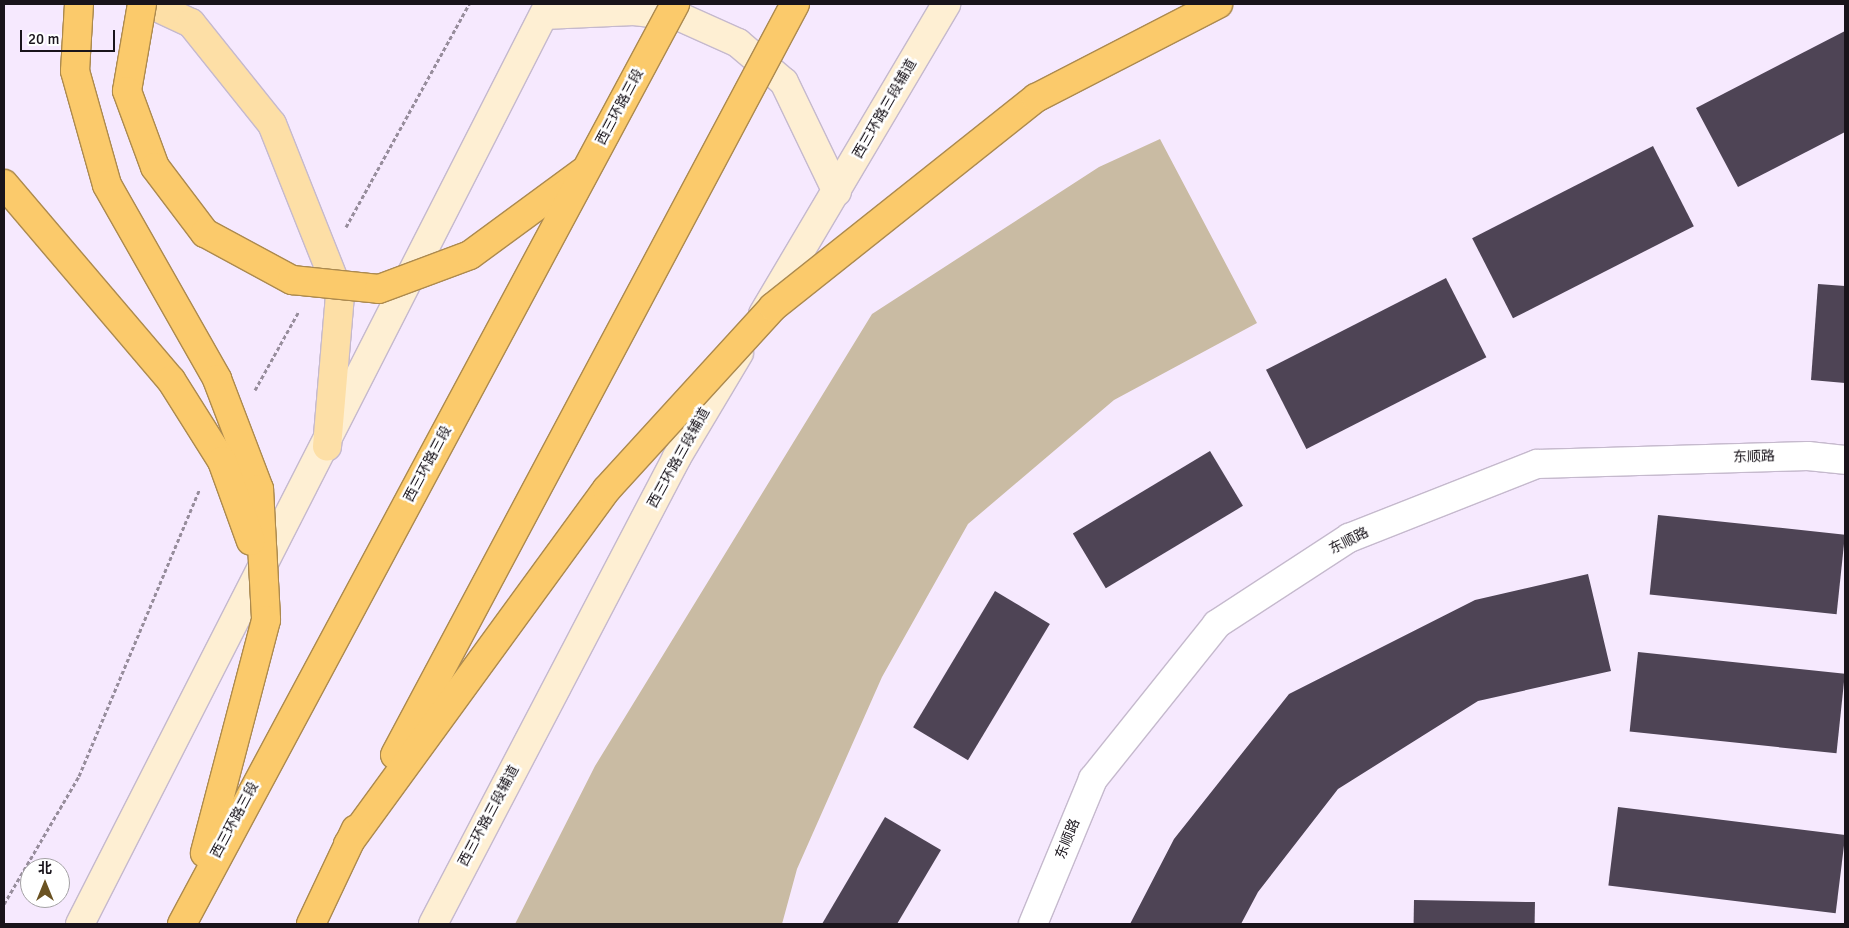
<!DOCTYPE html>
<html>
<head>
<meta charset="utf-8">
<style>
	body { margin:0 }
	#map { position:relative; width:1849px; height:928px; overflow:hidden; background:#f6e9fe; font-family:Signika,"Noto Sans SC",sans-serif }
	div>[style] { position:absolute }
	[style*='--x'] { left:calc(var(--x)*1px); top:calc(var(--y)*1px); width:calc(var(--w)*1px); rotate:calc(var(--a)*1deg) }
	.green>* { inset:0; background:#c9bba3 }
	.building>* { inset:0; background:#4e4455; transform-origin:0 0 }
	.path>* { height:3px; margin-top:-1.5px; transform-origin:0; background:repeating-linear-gradient(90deg,#978d9c 0 4px,transparent 0 6.5px) }
	.roads { filter:drop-shadow(1px 0 #c5b9cd) drop-shadow(-1px 0 #c5b9cd) drop-shadow(0 1px #c5b9cd) drop-shadow(0 -1px #c5b9cd) }
	.street>* { height:28px; margin:-14px; padding:0 14px; transform-origin:14px; border-radius:14px; background:#fff }
	.secondary>* { height:28px; margin:-14px; padding:0 14px; transform-origin:14px; border-radius:14px; background:#feefd3 }
	.primary>* { height:28px; margin:-14px; padding:0 14px; transform-origin:14px; border-radius:14px; background:#fddfa6 }
	.bridges { filter:drop-shadow(1px 0 #ac8a4f) drop-shadow(-1px 0 #ac8a4f) drop-shadow(0 1px #ac8a4f) drop-shadow(0 -1px #ac8a4f) }
	.highway-bridge>* { height:28px; margin:-14px; padding:0 14px; transform-origin:14px; border-radius:14px; background:#fbca6b }
	span { translate:-50% -50%; white-space:nowrap; text-align:center; line-height:1.15; -webkit-text-stroke:5px #fff; paint-order:stroke }
	.street-label { font-size:14px; color:#19141b }
	.frame { position:absolute; inset:0; border:5px solid #19141b; pointer-events:none }
	.north { position:absolute; left:20px; top:858px; width:50px; height:50px; box-sizing:border-box; background:#fff; border:1px solid #a3a1a4; border-radius:50%; rotate:0deg; font-size:14px; font-weight:700; line-height:20px; text-align:center; color:#19141b }
	.north::after { content:''; display:block; margin:auto; width:18px; height:22px; background:#6a5222; clip-path:polygon(50% 0,100% 100%,50% 72%,0 100%) }
	.scale { position:absolute; left:20px; top:30px; width:95px; height:22px; box-sizing:border-box; border:2px solid #19141b; border-top:0; padding-left:6px; font-size:15px; line-height:18px; white-space:nowrap; color:#19141b; -webkit-text-stroke:4px #fff; paint-order:stroke }
</style>
</head>
<body>
<div id="map">
	<div class="green">
		<div style="clip-path:polygon(1160px 139px,1257px 323px,1114px 400px,968px 524px,882px 677px,797px 869px,782px 924px,515px 924px,595px 766px,872px 314px,1099px 167px)"></div>
	</div>
	<div class="building">
		<div style="clip-path:polygon(1845px 31px,1845px 132px,1738px 187px,1696px 108px)"></div>
		<div style="left:1653px;top:146px;width:90px;height:203px;rotate:63deg"></div>
		<div style="left:1446px;top:278px;width:89px;height:202px;rotate:63deg"></div>
		<div style="clip-path:polygon(1818px 284px,1845px 286px,1845px 383px,1811px 380px)"></div>
		<div style="left:1210px;top:451px;width:64px;height:160px;rotate:59deg"></div>
		<div style="left:1658px;top:515px;width:188px;height:80px;rotate:6deg"></div>
		<div style="clip-path:polygon(1588px 574px,1611px 671px,1478px 701px,1338px 789px,1258px 892px,1241px 924px,1130px 924px,1174px 839px,1289px 694px,1475px 600px)"></div>
		<div style="left:995px;top:591px;width:64px;height:159px;rotate:31deg"></div>
		<div style="left:1638px;top:652px;width:208px;height:80px;rotate:6deg"></div>
		<div style="left:1618px;top:807px;width:229px;height:79px;rotate:7deg"></div>
		<div style="clip-path:polygon(885px 817px,941px 850px,897px 924px,822px 924px)"></div>
		<div style="left:1414px;top:900px;width:121px;height:24px;rotate:1deg"></div>
	</div>
	<div class="path">
		<div style="--x:346;--y:227;--w:255;--a:-61.1"></div>
		<div style="--x:255;--y:390;--w:90;--a:-60.9"></div>
		<div style="--x:4;--y:904;--w:148;--a:-59.6"></div>
		<div style="--x:79;--y:776;--w:310;--a:-67.2"></div>
	</div>
	<div class="roads">
		<div class="street">
			<div style="--x:1033;--y:924;--w:157;--a:-67.5"></div>
			<div style="--x:1093;--y:779;--w:198;--a:-51.3"></div>
			<div style="--x:1217;--y:624;--w:158;--a:-33.1"></div>
			<div style="--x:1349;--y:538;--w:202;--a:-21.5"></div>
			<div style="--x:1537;--y:464;--w:271;--a:-1.7"></div>
			<div style="--x:1808;--y:456;--w:37;--a:6"></div>
		</div>
		<div class="secondary">
			<div style="--x:544;--y:15;--w:90;--a:-2.5"></div>
			<div style="--x:634;--y:11;--w:44;--a:6.5"></div>
			<div style="--x:678;--y:16;--w:66;--a:24.2"></div>
			<div style="--x:738;--y:43;--w:60;--a:40.3"></div>
			<div style="--x:784;--y:82;--w:122;--a:64.3"></div>
			<div style="--x:763;--y:314;--w:360;--a:-59.4"></div>
			<div style="--x:80;--y:924;--w:1033;--a:-62.99"></div>
			<div style="--x:433;--y:924;--w:527;--a:-62.41"></div>
			<div style="--x:677;--y:457;--w:121;--a:-59.2"></div>
		</div>
		<div class="primary">
			<div style="--x:150;--y:4;--w:45;--a:24.9"></div>
			<div style="--x:191;--y:23;--w:129;--a:51.3"></div>
			<div style="--x:272;--y:124;--w:184;--a:68.3"></div>
			<div style="--x:340;--y:295;--w:152;--a:94.9"></div>
		</div>
	</div>
	<div class="bridges">
		<div class="highway-bridge">
			<div style="--x:79;--y:4;--w:67;--a:93.4"></div>
			<div style="--x:75;--y:71;--w:118;--a:74.3"></div>
			<div style="--x:107;--y:185;--w:223;--a:60.4"></div>
			<div style="--x:217;--y:379;--w:118;--a:69.1"></div>
			<div style="--x:259;--y:489;--w:131;--a:86.9"></div>
			<div style="--x:266;--y:620;--w:241;--a:104.7"></div>
			<div style="--x:142;--y:4;--w:88;--a:99.8"></div>
			<div style="--x:127;--y:91;--w:81;--a:69.8"></div>
			<div style="--x:155;--y:167;--w:83;--a:52.9"></div>
			<div style="--x:205;--y:233;--w:99;--a:28.4"></div>
			<div style="--x:292;--y:280;--w:87;--a:5.9"></div>
			<div style="--x:379;--y:289;--w:97;--a:-20.5"></div>
			<div style="--x:470;--y:255;--w:140;--a:-36.3"></div>
			<div style="--x:4;--y:184;--w:257;--a:49.6"></div>
			<div style="--x:171;--y:380;--w:96;--a:57.8"></div>
			<div style="--x:222;--y:461;--w:85;--a:70.1"></div>
			<div style="--x:395;--y:755;--w:851;--a:-61.96"></div>
			<div style="--x:348;--y:844;--w:439;--a:-53.9"></div>
			<div style="--x:607;--y:489;--w:246;--a:-47.6"></div>
			<div style="--x:773;--y:307;--w:336;--a:-38.5"></div>
			<div style="--x:1036;--y:98;--w:205;--a:-27.3"></div>
			<div style="--x:182;--y:924;--w:1044;--a:-61.81"></div>
			<div style="--x:311;--y:924;--w:105;--a:-64.7"></div>
		</div>
	</div>
	<div class="street-label">
		<span style="left:620px;top:107px;rotate:-62deg">西三环路三段</span>
		<span style="left:885px;top:109px;rotate:-60deg">西三环路三段辅道</span>
		<span style="left:1754px;top:457px;rotate:-2deg">东顺路</span>
		<span style="left:679px;top:458px;rotate:-61deg">西三环路三段辅道</span>
		<span style="left:428px;top:464px;rotate:-62deg">西三环路三段</span>
		<span style="left:1349px;top:541px;rotate:-27deg">东顺路</span>
		<span style="left:489px;top:816px;rotate:-62deg">西三环路三段辅道</span>
		<span style="left:235px;top:820px;rotate:-62deg">西三环路三段</span>
		<span style="left:1068px;top:839px;rotate:-68deg">东顺路</span>
	</div>
	<div class="frame"></div>
	<div class="north">北</div>
	<div class="scale">20 m</div>
</div>
</body>
</html>
